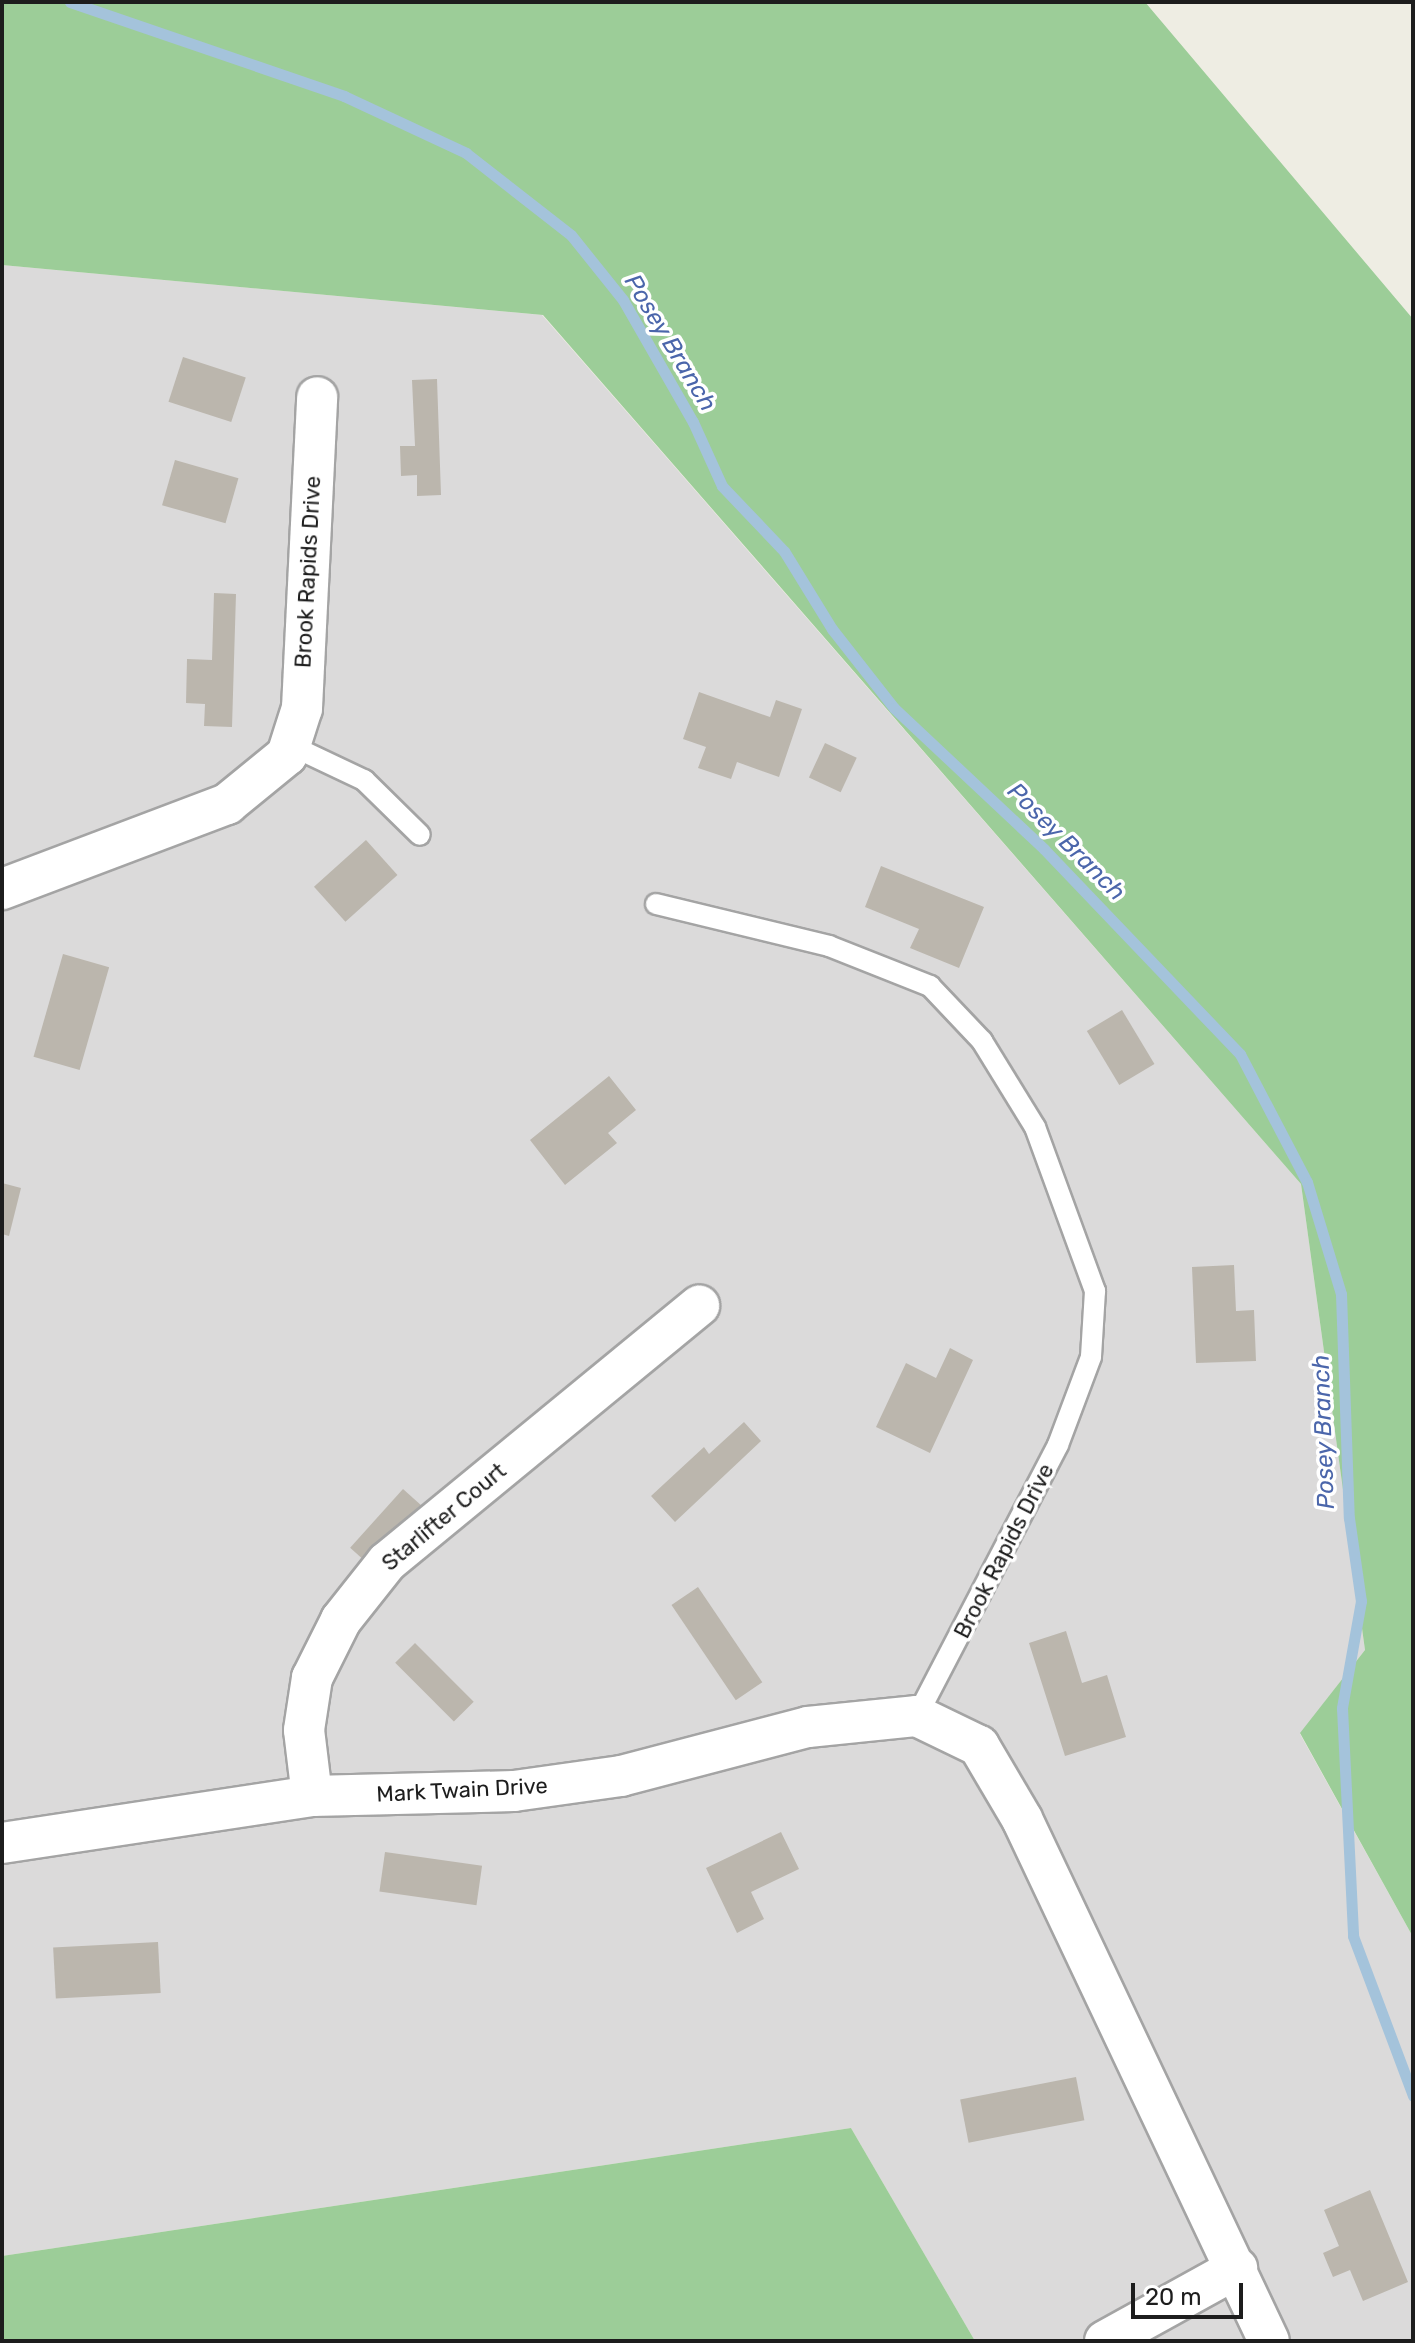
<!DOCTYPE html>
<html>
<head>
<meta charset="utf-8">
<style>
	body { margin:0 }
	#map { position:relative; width:1415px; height:2343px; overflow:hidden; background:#eeede3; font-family:Rubik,sans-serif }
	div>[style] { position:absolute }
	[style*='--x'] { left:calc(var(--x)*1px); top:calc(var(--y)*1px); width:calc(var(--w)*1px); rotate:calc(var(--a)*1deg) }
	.residential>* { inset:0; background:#dbdada }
	.forest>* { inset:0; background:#9ccd98 }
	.stream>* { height:11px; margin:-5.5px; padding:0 5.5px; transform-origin:5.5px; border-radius:5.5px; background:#a4c3db }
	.building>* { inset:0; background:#bbb6ad; transform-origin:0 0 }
	.roads { filter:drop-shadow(2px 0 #a4a4a4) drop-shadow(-2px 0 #a4a4a4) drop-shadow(0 2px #a4a4a4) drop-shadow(0 -2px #a4a4a4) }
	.lane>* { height:20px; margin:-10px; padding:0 10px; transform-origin:10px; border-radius:10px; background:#fff }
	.street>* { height:40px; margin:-20px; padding:0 20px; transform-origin:20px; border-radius:20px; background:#fff }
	span { translate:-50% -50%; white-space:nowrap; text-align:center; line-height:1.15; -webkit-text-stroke:7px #fff; paint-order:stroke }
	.street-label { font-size:22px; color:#1d1d1d }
	.water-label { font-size:24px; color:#4b66ab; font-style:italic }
	.frame { position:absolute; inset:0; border:4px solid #1d1d1d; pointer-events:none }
	.scale { position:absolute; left:1131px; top:2283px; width:112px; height:36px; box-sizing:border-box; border:4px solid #1d1d1d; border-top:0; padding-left:10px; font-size:24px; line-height:28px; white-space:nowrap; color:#1d1d1d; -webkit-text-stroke:6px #fff; paint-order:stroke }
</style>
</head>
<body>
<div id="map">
	<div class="residential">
		<div style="clip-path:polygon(2px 265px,542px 315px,1301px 1184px,1365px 1650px,1300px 1734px,1413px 1937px,1413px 2341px,975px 2341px,851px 2128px,2px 2256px)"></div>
	</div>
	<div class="forest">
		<div style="clip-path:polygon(2px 2px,1145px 2px,1413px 319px,1413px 1937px,1300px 1733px,1365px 1650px,1301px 1184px,543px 315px,2px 265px)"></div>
		<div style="clip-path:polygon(851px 2128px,975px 2341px,2px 2341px,2px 2256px)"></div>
	</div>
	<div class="stream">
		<div style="--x:70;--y:2;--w:290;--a:18.9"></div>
		<div style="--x:344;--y:96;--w:135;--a:25"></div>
		<div style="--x:466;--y:153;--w:133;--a:38"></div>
		<div style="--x:571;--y:235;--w:83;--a:51.3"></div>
		<div style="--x:623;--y:300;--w:141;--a:60.2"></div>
		<div style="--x:693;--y:422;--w:70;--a:65.6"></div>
		<div style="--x:722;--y:486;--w:90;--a:46.4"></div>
		<div style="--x:784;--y:551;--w:92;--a:58.4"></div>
		<div style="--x:832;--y:629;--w:100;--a:51.9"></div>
		<div style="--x:894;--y:708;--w:206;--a:43.2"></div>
		<div style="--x:1044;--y:849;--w:284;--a:46.3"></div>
		<div style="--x:1240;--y:1054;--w:144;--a:62.4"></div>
		<div style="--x:1307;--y:1182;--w:117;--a:73.1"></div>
		<div style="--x:1341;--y:1294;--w:224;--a:88"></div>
		<div style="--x:1349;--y:1518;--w:84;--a:81.8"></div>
		<div style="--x:1361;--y:1601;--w:109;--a:100.1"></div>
		<div style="--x:1342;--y:1708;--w:228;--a:87.2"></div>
		<div style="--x:1353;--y:1936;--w:171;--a:69.4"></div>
	</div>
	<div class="building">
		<div style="left:183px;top:357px;width:66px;height:47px;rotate:18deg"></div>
		<div style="clip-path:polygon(437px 379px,441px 495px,417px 496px,417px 475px,401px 476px,400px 446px,415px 446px,412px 380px)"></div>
		<div style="left:175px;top:460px;width:66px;height:47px;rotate:16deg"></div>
		<div style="clip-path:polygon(214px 593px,236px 594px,232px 727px,204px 726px,205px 704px,186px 703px,187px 659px,212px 660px)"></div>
		<div style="clip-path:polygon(699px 692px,770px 717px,776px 700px,802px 709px,779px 777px,737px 762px,731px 779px,698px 768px,706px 747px,683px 739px)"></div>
		<div style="left:825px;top:743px;width:35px;height:38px;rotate:25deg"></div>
		<div style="left:366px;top:840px;width:47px;height:70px;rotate:48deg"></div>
		<div style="clip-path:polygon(881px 866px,984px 907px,959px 968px,910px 948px,919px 929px,865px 907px)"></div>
		<div style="left:63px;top:954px;width:48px;height:107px;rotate:16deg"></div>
		<div style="left:1122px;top:1010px;width:63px;height:41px;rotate:59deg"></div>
		<div style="clip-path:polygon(609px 1076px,636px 1110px,608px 1133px,617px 1143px,565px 1185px,530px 1140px)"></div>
		<div style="clip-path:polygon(2px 1183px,21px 1188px,9px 1236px,2px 1234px)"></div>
		<div style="clip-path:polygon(1234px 1265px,1236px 1311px,1254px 1310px,1256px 1361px,1196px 1363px,1192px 1267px)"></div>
		<div style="clip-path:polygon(950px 1348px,973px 1360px,930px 1453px,876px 1427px,906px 1363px,936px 1378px)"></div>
		<div style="clip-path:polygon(744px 1422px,761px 1441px,675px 1522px,651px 1496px,704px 1447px,709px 1454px)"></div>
		<div style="left:403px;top:1489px;width:27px;height:79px;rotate:42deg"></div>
		<div style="left:698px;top:1587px;width:115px;height:32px;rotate:56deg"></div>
		<div style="clip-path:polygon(1066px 1631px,1082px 1683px,1107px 1675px,1126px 1737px,1065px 1756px,1029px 1643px)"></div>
		<div style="left:415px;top:1643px;width:83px;height:28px;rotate:45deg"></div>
		<div style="clip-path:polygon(781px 1832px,799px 1869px,751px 1892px,764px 1919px,737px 1933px,706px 1868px)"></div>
		<div style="left:385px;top:1852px;width:98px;height:40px;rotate:8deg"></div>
		<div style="left:158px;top:1942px;width:51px;height:105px;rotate:87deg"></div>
		<div style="left:1076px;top:2077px;width:44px;height:118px;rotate:79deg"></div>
		<div style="clip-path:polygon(1370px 2190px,1408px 2282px,1363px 2301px,1350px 2270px,1333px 2277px,1323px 2253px,1339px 2246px,1324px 2210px)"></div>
	</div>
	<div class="roads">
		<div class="lane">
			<div style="--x:292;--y:746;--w:80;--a:25.3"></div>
			<div style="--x:364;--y:780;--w:78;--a:44.5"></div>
			<div style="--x:656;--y:904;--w:178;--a:13.6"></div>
			<div style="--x:829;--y:946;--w:109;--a:21.6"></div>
			<div style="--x:930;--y:986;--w:76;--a:46.6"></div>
			<div style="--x:982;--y:1041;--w:101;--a:58.4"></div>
			<div style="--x:1035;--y:1127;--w:175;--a:69.9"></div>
			<div style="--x:1095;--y:1291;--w:66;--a:93.5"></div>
			<div style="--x:1091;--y:1357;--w:94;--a:110.6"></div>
			<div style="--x:1058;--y:1445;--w:305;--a:117.5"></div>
		</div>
		<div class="street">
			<div style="--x:2;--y:889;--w:241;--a:-20.7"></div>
			<div style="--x:227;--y:804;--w:77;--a:-39.2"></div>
			<div style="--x:287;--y:755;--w:49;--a:-72.3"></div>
			<div style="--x:302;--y:708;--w:311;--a:-87.2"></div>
			<div style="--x:312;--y:1796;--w:66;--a:-96.9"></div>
			<div style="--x:304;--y:1730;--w:53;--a:-81.3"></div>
			<div style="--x:312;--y:1678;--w:65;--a:-63.4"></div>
			<div style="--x:341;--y:1620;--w:74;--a:-51.6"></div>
			<div style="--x:387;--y:1562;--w:404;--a:-39.4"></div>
			<div style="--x:2;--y:1843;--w:314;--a:-8.6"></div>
			<div style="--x:312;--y:1796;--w:202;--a:-1.4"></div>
			<div style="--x:514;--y:1791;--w:108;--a:-8"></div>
			<div style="--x:621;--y:1776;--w:193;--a:-14.7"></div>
			<div style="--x:808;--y:1727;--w:110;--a:-5.8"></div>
			<div style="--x:917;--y:1716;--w:69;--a:25.8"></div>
			<div style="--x:979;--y:1746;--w:85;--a:59.5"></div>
			<div style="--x:1022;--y:1819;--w:577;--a:64.68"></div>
			<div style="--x:1105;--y:2341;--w:151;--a:-28.9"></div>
		</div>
	</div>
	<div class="street-label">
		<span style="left:308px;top:572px;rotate:-87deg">Brook Rapids Drive</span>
		<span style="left:444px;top:1517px;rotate:-40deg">Starlifter Court</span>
		<span style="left:1004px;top:1551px;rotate:-63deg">Brook Rapids Drive</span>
		<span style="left:462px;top:1790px;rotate:-3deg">Mark Twain Drive</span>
	</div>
	<div class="water-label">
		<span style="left:670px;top:343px;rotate:59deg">Posey Branch</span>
		<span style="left:1066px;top:842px;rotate:45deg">Posey Branch</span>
		<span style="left:1324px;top:1432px;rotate:-92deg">Posey Branch</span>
	</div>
	<div class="frame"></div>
	<div class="scale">20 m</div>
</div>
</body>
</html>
